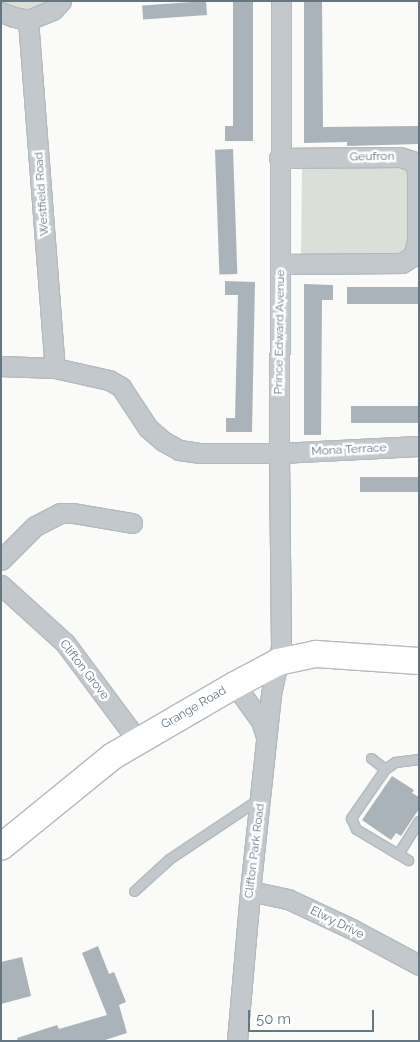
<!DOCTYPE html>
<html>
<head>
<meta charset="utf-8">
<style>
	body { margin:0 }
	#map { position:relative; width:420px; height:1042px; overflow:hidden; background:#fafaf8; font-family:Raleway,sans-serif }
	div>[style] { position:absolute }
	[style*='--x'] { left:calc(var(--x)*1px); top:calc(var(--y)*1px); width:calc(var(--w)*1px); rotate:calc(var(--a)*1deg) }
	.green>* { inset:0; background:#dadfd7 }
	.building>* { inset:0; background:#aab3b9; transform-origin:0 0 }
	.roads { filter:drop-shadow(1px 0 #b3babf) drop-shadow(-1px 0 #b3babf) drop-shadow(0 1px #b3babf) drop-shadow(0 -1px #b3babf) }
	.service>* { height:9px; margin:-4.5px; padding:0 4.5px; transform-origin:4.5px; border-radius:4.5px; background:#c3c8cc }
	.minor>* { height:19px; margin:-9.5px; padding:0 9.5px; transform-origin:9.5px; border-radius:9.5px; background:#c3c8cc }
	.secondary>* { height:26px; margin:-13px; padding:0 13px; transform-origin:13px; border-radius:13px; background:#fff }
	span { translate:-50% -50%; white-space:nowrap; text-align:center; line-height:1.15; -webkit-text-stroke:5px #fff; paint-order:stroke }
	.street-label { font-size:12px; color:#657683 }
	.frame { position:absolute; inset:0; border:2px solid #657683; pointer-events:none }
	.scale { position:absolute; left:248px; top:1010px; width:126px; height:22px; box-sizing:border-box; border:2px solid #657683; border-top:0; padding-left:6px; font-size:15px; line-height:18px; white-space:nowrap; color:#657683; -webkit-text-stroke:4px #fff; paint-order:stroke }
</style>
</head>
<body>
<div id="map">
	<div class="green">
		<div style="clip-path:polygon(4px 1px,52px 1px,27px 13px,5px 4px)"></div>
		<div style="clip-path:polygon(302px 166px,401px 166px,410px 177px,409px 251px,398px 258px,301px 258px)"></div>
	</div>
	<div class="building">
		<div style="left:206px;top:1px;width:14px;height:64px;rotate:86deg"></div>
		<div style="clip-path:polygon(233px 1px,253px 1px,253px 141px,225px 141px,225px 126px,233px 126px)"></div>
		<div style="clip-path:polygon(304px 1px,322px 1px,323px 127px,419px 126px,419px 144px,347px 146px,347px 142px,304px 143px)"></div>
		<div style="left:233px;top:149px;width:125px;height:18px;rotate:88deg"></div>
		<div style="clip-path:polygon(225px 281px,255px 282px,252px 432px,226px 432px,226px 418px,235px 418px,238px 295px,225px 295px)"></div>
		<div style="clip-path:polygon(304px 284px,333px 285px,333px 300px,322px 300px,321px 435px,304px 435px)"></div>
		<div style="left:419px;top:287px;width:17px;height:72px;rotate:90deg"></div>
		<div style="left:419px;top:406px;width:17px;height:68px;rotate:90deg"></div>
		<div style="left:419px;top:477px;width:15px;height:59px;rotate:90deg"></div>
		<div style="clip-path:polygon(392px 776px,414px 790px,412px 793px,419px 797px,419px 809px,401px 836px,396px 833px,391px 840px,362px 820px)"></div>
		<div style="clip-path:polygon(98px 946px,109px 974px,114px 972px,126px 1002px,119px 1005px,127px 1033px,102px 1041px,18px 1041px,17px 1038px,57px 1025px,59px 1029px,107px 1015px,82px 953px)"></div>
		<div style="clip-path:polygon(22px 957px,31px 996px,1px 1004px,1px 962px)"></div>
	</div>
	<div class="roads">
		<div class="service">
			<div style="--x:371;--y:758;--w:18;--a:38"></div>
			<div style="--x:419;--y:759;--w:24;--a:173"></div>
			<div style="--x:395;--y:762;--w:12;--a:145"></div>
			<div style="--x:385;--y:769;--w:60;--a:124.8"></div>
			<div style="--x:351;--y:818;--w:12;--a:66"></div>
			<div style="--x:356;--y:829;--w:49;--a:30.8"></div>
			<div style="--x:398;--y:854;--w:39;--a:-58"></div>
			<div style="--x:398;--y:854;--w:12;--a:31"></div>
			<div style="--x:134;--y:891;--w:47;--a:-42.4"></div>
			<div style="--x:169;--y:859;--w:108;--a:-33.7"></div>
		</div>
		<div class="minor">
			<div style="--x:1;--y:12;--w:14;--a:21"></div>
			<div style="--x:14;--y:17;--w:14;--a:12"></div>
			<div style="--x:28;--y:20;--w:27;--a:-22"></div>
			<div style="--x:53;--y:10;--w:12;--a:-48"></div>
			<div style="--x:28;--y:20;--w:349;--a:85.6"></div>
			<div style="--x:279;--y:158;--w:121;--a:-0.5"></div>
			<div style="--x:400;--y:157;--w:13;--a:18"></div>
			<div style="--x:412;--y:161;--w:10;--a:61"></div>
			<div style="--x:417;--y:170;--w:71;--a:90"></div>
			<div style="--x:417;--y:241;--w:16;--a:105"></div>
			<div style="--x:413;--y:256;--w:13;--a:148"></div>
			<div style="--x:402;--y:263;--w:121;--a:179.5"></div>
			<div style="--x:1;--y:366;--w:54;--a:2.1"></div>
			<div style="--x:55;--y:368;--w:55;--a:12.5"></div>
			<div style="--x:109;--y:380;--w:14;--a:30"></div>
			<div style="--x:121;--y:387;--w:49;--a:56.6"></div>
			<div style="--x:148;--y:428;--w:20;--a:41"></div>
			<div style="--x:163;--y:441;--w:18;--a:29"></div>
			<div style="--x:179;--y:450;--w:22;--a:8"></div>
			<div style="--x:201;--y:453;--w:78;--a:0"></div>
			<div style="--x:279;--y:453;--w:140;--a:-2.9"></div>
			<div style="--x:1;--y:560;--w:48;--a:-45"></div>
			<div style="--x:35;--y:526;--w:28;--a:-27"></div>
			<div style="--x:60;--y:513;--w:13;--a:0"></div>
			<div style="--x:73;--y:513;--w:60;--a:9.6"></div>
			<div style="--x:1;--y:585;--w:86;--a:42.2"></div>
			<div style="--x:65;--y:643;--w:122;--a:53.3"></div>
			<div style="--x:235;--y:685;--w:44;--a:54.2"></div>
			<div style="--x:261;--y:721;--w:16;--a:72"></div>
			<div style="--x:250;--y:891;--w:39;--a:12"></div>
			<div style="--x:288;--y:899;--w:71;--a:25.1"></div>
			<div style="--x:352;--y:929;--w:76;--a:28.2"></div>
			<div style="--x:237;--y:1041;--w:151;--a:-85"></div>
			<div style="--x:250;--y:891;--w:198;--a:-83.9"></div>
			<div style="--x:271;--y:694;--w:48;--a:-78"></div>
			<div style="--x:281;--y:647;--w:194;--a:-90.6"></div>
			<div style="--x:279;--y:453;--w:452;--a:-89.7"></div>
		</div>
		<div class="secondary">
			<div style="--x:1;--y:847;--w:144;--a:-39.1"></div>
			<div style="--x:113;--y:756;--w:141;--a:-30.2"></div>
			<div style="--x:235;--y:685;--w:49;--a:-28.1"></div>
			<div style="--x:278;--y:662;--w:39;--a:-12"></div>
			<div style="--x:316;--y:654;--w:103;--a:3.9"></div>
		</div>
	</div>
	<div class="street-label">
		<span style="left:372px;top:157px;rotate:-1deg">Geufron</span>
		<span style="left:42px;top:194px;rotate:-94deg">Westfield Road</span>
		<span style="left:280px;top:332px;rotate:-89deg">Prince Edward Avenue</span>
		<span style="left:349px;top:450px;rotate:-3deg">Mona Terrace</span>
		<span style="left:84px;top:670px;rotate:52deg">Clifton Grove</span>
		<span style="left:194px;top:708px;rotate:-30deg">Grange Road</span>
		<span style="left:255px;top:851px;rotate:-83deg">Clifton Park Road</span>
		<span style="left:337px;top:923px;rotate:26deg">Elwy Drive</span>
	</div>
	<div class="frame"></div>
	<div class="scale">50 m</div>
</div>
</body>
</html>
